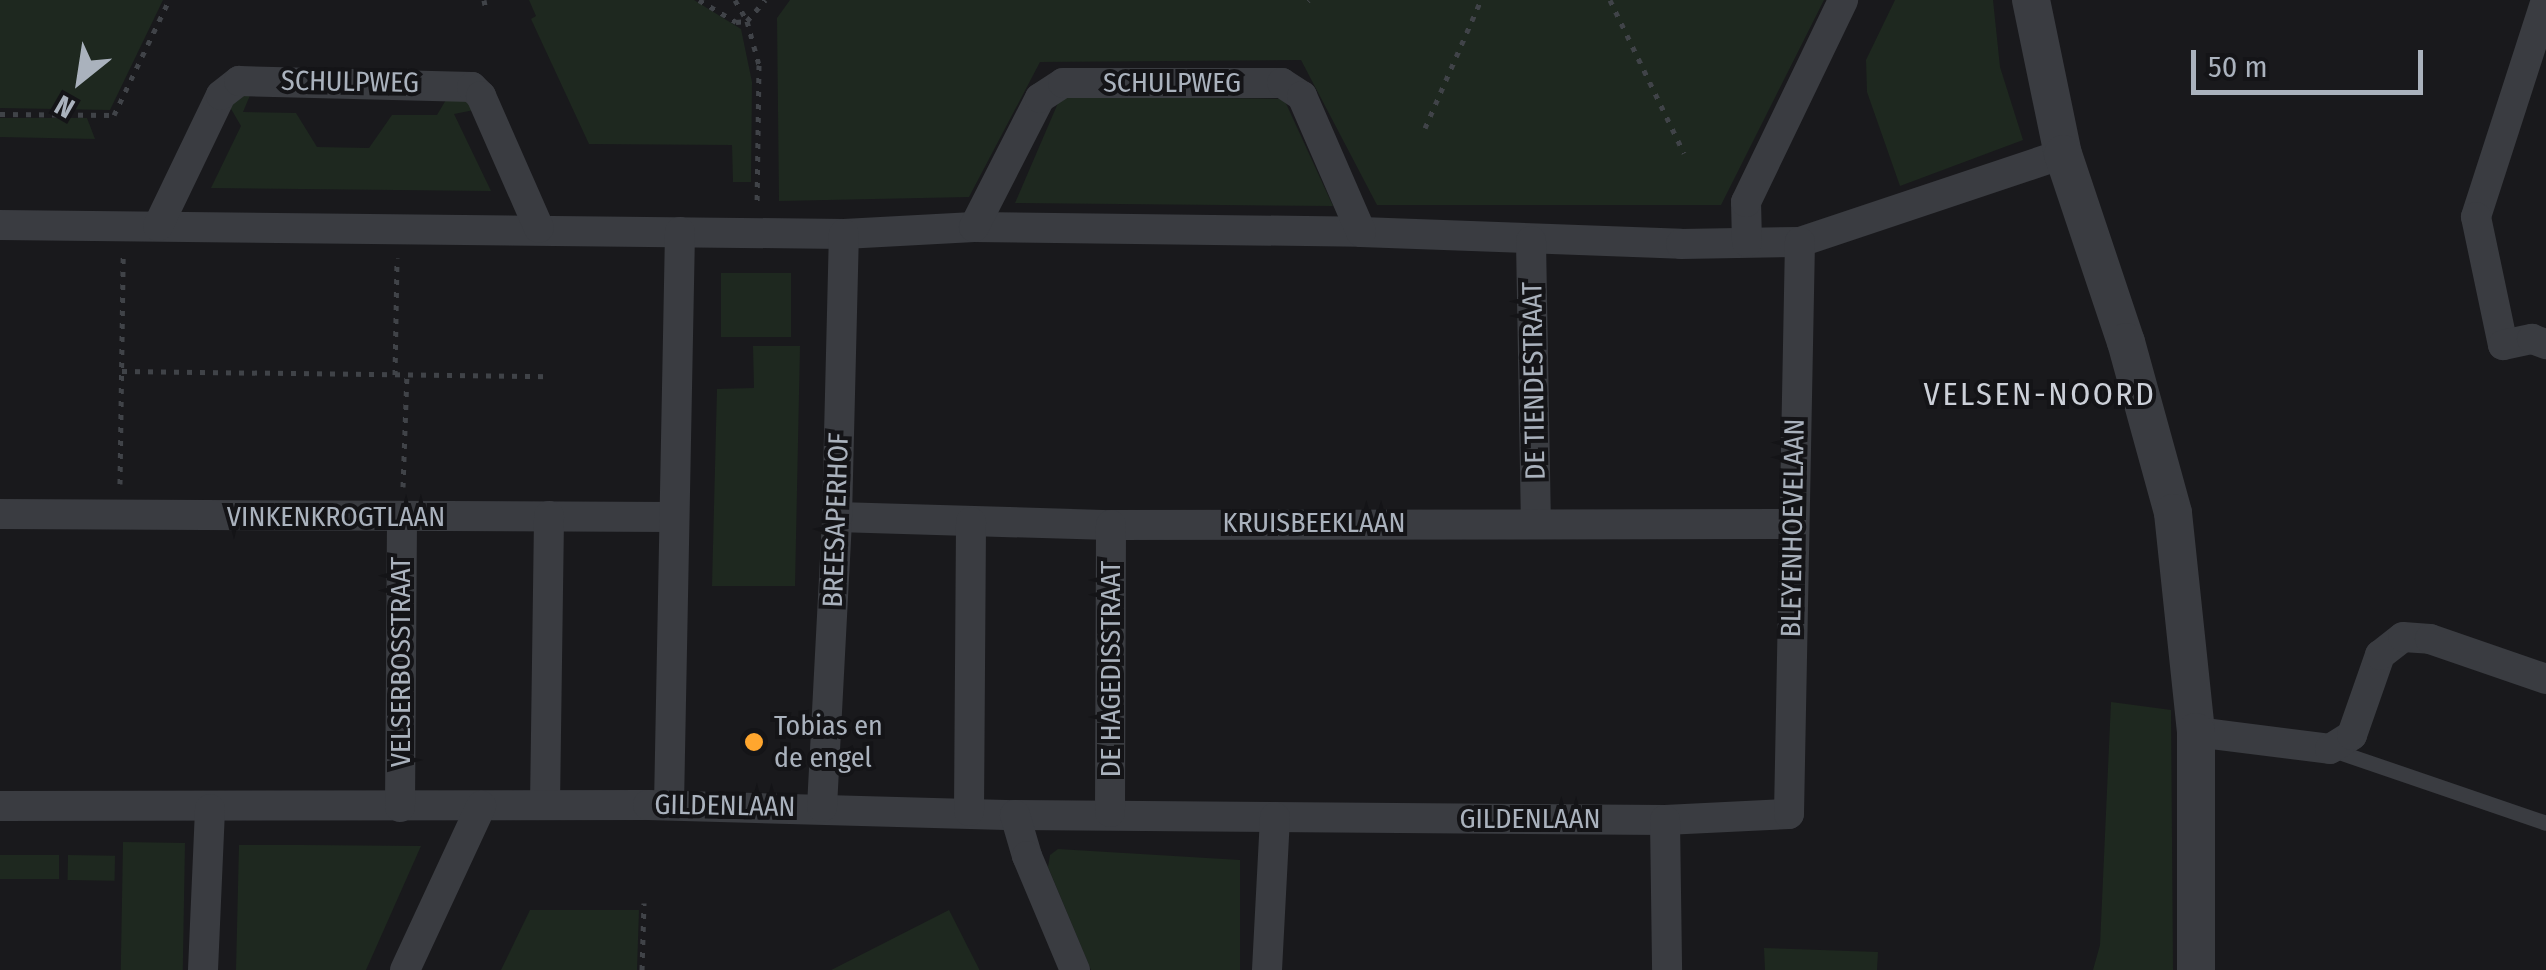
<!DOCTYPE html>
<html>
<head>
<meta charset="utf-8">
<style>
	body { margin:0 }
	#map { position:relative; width:2546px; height:970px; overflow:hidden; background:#19191c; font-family:"Fira Sans Condensed",sans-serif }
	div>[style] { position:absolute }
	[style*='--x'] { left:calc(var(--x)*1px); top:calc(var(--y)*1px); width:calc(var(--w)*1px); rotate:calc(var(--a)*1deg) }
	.green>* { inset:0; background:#1e281f; transform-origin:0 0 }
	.path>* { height:5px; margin-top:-2.5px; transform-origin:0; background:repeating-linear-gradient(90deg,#404348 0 5px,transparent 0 13px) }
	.service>* { height:15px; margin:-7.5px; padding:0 7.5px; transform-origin:7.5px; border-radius:7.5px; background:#3a3c41 }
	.minor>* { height:30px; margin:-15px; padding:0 15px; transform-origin:15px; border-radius:15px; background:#3a3c41 }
	.tertiary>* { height:38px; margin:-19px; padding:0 19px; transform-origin:19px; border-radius:19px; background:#3a3c41 }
	.dots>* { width:28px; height:28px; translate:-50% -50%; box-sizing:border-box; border:5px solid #141417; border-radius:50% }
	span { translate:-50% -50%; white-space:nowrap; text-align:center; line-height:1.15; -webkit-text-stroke:8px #141417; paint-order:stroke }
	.street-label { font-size:28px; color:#aab2bd }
	.poi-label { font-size:28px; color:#aab2bd }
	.left { translate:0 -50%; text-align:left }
	.quarter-label { font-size:32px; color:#ccd0d8; letter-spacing:2.5px }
	.north { position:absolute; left:30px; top:30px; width:100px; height:100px; -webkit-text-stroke:8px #141417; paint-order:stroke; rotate:210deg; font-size:28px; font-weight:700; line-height:40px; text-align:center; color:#aab2bd }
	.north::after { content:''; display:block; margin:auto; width:35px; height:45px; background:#aab2bd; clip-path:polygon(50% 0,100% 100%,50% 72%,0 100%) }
	.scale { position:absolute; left:2191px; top:50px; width:232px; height:45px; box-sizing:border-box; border:5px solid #aab2bd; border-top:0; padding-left:12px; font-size:30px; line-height:35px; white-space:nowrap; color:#aab2bd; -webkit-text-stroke:8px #141417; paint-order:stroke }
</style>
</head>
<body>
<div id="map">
	<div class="green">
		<div style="clip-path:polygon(0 0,163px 0,110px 110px,0 108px)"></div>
		<div style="clip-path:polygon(529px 0,694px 0,741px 29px,752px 82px,751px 182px,733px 182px,732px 145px,589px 144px,531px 19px,536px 16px)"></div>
		<div style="clip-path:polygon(790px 0,1824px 0,1721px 205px,1377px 205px,1301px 60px,1040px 62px,969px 197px,779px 201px,777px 18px)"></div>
		<div style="clip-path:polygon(1895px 0,1993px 0,2000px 67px,2023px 140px,1900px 186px,1867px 92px,1866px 60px)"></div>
		<div style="clip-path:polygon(251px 93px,243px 112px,296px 113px,317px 147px,369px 148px,392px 115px,437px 115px,450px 93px,459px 94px,474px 110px,454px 114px,491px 191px,211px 188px,241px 126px,227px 102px)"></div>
		<div style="clip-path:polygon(1061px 96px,1284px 99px,1333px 206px,1015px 203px)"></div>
		<div style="clip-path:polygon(0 118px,87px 118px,95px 139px,0 137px)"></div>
		<div style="left:721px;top:273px;width:70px;height:64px"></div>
		<div style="clip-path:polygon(753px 346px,800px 346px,795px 586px,712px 586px,717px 389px,754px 388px)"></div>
		<div style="clip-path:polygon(2111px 702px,2171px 710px,2173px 970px,2093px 970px,2100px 945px)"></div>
		<div style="left:123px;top:842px;width:62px;height:128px;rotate:1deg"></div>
		<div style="clip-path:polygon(239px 845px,304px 845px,421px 846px,366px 970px,236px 970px)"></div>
		<div style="clip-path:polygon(1058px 849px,1240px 860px,1240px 970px,1091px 970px,1048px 867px,1050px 855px)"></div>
		<div style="left:0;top:855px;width:59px;height:24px"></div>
		<div style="left:68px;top:855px;width:47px;height:25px;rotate:1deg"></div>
		<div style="clip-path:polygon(530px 910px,639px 910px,637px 970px,501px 970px)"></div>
		<div style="left:949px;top:910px;width:67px;height:297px;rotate:63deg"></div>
		<div style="clip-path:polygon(1764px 948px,1878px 952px,1877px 970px,1765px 970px)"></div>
	</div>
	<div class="path">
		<div style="--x:484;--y:0;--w:5;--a:79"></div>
		<div style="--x:699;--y:0;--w:43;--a:30.7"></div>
		<div style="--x:736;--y:22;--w:11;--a:-5"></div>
		<div style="--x:747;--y:21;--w:28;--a:-49"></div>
		<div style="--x:735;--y:0;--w:24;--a:60"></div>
		<div style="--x:747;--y:21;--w:46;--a:74.7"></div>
		<div style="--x:759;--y:65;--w:139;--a:90.8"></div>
		<div style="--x:1610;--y:0;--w:170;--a:64.2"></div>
		<div style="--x:1308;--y:1;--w:1;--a:-45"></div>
		<div style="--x:0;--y:114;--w:114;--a:0.5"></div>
		<div style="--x:114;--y:115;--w:127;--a:-64.4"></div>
		<div style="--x:1425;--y:128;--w:140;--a:-66.4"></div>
		<div style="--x:122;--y:371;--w:428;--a:0.7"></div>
		<div style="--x:395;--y:375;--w:117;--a:-89"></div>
		<div style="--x:120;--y:484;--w:229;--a:-89.2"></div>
		<div style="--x:403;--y:487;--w:112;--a:-88"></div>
		<div style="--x:642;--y:970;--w:67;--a:-88.3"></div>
	</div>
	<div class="service">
		<div style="--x:2330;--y:749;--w:228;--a:18.9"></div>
	</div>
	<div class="minor">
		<div style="--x:2546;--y:0;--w:228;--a:107.9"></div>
		<div style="--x:2476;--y:217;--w:131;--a:78.1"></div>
		<div style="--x:2503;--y:345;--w:30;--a:-12"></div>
		<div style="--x:2532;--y:339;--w:15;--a:20"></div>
		<div style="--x:0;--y:225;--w:844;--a:0.61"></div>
		<div style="--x:844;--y:234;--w:130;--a:-3.1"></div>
		<div style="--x:974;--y:227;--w:387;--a:0.7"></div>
		<div style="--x:1361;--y:232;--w:320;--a:2.1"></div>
		<div style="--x:1681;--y:244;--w:119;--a:-1"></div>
		<div style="--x:1800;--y:242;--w:277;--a:-18.5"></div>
		<div style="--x:158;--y:226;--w:145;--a:-64.3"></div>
		<div style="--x:221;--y:95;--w:23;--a:-38"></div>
		<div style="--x:239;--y:81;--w:233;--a:1.5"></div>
		<div style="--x:472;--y:87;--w:13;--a:45"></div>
		<div style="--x:481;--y:96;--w:144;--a:66.3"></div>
		<div style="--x:974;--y:227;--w:145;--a:-62.9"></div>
		<div style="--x:1040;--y:98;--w:27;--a:-33"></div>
		<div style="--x:1063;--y:83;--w:219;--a:0"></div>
		<div style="--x:1282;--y:83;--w:24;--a:33"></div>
		<div style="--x:1302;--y:96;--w:148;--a:66.5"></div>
		<div style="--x:1531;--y:241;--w:280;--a:89"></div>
		<div style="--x:1747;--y:242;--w:40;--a:-91.4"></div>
		<div style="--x:1746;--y:202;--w:224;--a:-64.3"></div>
		<div style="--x:0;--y:514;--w:672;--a:0.26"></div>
		<div style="--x:837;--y:517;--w:274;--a:1.7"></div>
		<div style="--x:1111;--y:525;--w:680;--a:-0.08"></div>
		<div style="--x:2196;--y:732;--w:135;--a:7.2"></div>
		<div style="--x:2330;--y:749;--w:26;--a:-32"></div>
		<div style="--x:2352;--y:735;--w:85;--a:-70.7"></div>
		<div style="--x:2380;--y:655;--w:29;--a:-38"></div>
		<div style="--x:2403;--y:637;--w:27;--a:4"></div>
		<div style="--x:2430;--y:639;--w:123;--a:19"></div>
		<div style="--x:545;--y:805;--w:289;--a:-89.2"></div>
		<div style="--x:669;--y:805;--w:573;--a:-88.9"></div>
		<div style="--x:0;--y:806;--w:648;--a:-0.09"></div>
		<div style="--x:648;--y:805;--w:367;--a:1.6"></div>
		<div style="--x:1015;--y:815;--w:650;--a:0.44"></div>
		<div style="--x:1665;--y:820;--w:124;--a:-2.8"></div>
		<div style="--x:1789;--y:814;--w:572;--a:-88.9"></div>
		<div style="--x:400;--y:807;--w:289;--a:-89.6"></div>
		<div style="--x:822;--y:807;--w:290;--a:-87"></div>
		<div style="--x:837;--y:517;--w:283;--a:-88.6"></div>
		<div style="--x:969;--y:811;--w:289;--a:-89.6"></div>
		<div style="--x:1110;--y:812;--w:287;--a:-89.8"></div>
		<div style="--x:1015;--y:815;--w:43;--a:73.7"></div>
		<div style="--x:1027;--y:856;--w:124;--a:67.2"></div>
		<div style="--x:1665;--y:820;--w:150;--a:89.2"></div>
		<div style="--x:203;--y:970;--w:161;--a:-87.5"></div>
		<div style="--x:405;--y:970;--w:181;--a:-65.1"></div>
		<div style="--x:1267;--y:970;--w:153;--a:-87"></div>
	</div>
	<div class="tertiary">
		<div style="--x:2031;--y:0;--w:157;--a:78.3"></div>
		<div style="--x:2063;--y:154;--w:198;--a:71.5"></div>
		<div style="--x:2126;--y:342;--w:177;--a:74.6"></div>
		<div style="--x:2173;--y:513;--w:220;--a:84"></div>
		<div style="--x:2196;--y:732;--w:238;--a:90"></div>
	</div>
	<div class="dots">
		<div style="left:754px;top:742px;background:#ffa62e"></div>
	</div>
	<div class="street-label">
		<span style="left:350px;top:82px;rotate:1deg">SCHULPWEG</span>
		<span style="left:1172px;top:83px">SCHULPWEG</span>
		<span style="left:1534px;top:381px;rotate:-91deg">DE TIENDESTRAAT</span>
		<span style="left:336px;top:517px">VINKENKROGTLAAN</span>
		<span style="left:836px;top:520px;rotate:-88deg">BREESAPERHOF</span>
		<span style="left:1314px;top:523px">KRUISBEEKLAAN</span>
		<span style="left:1793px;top:528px;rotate:-89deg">BLEYENHOEVELAAN</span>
		<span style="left:401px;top:662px;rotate:-90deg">VELSERBOSSTRAAT</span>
		<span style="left:1111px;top:669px;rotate:-90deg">DE HAGEDISSTRAAT</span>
		<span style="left:725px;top:806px;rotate:1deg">GILDENLAAN</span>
		<span style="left:1530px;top:819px">GILDENLAAN</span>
	</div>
	<div class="poi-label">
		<span class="left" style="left:774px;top:742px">Tobias en<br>de engel</span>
	</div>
	<div class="quarter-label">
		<span style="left:2040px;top:394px">VELSEN-NOORD</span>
	</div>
	<div class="north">N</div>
	<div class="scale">50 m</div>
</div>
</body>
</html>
